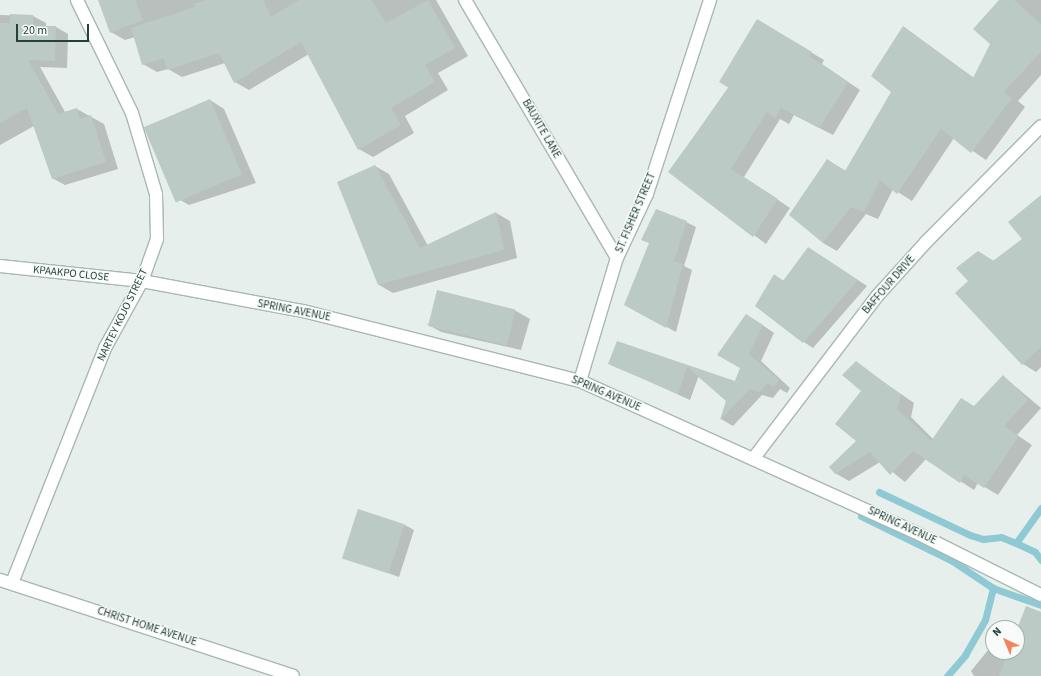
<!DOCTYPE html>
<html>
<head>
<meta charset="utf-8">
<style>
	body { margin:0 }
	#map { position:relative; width:1041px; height:676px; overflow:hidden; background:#e6efeb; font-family:"Source Sans 3",sans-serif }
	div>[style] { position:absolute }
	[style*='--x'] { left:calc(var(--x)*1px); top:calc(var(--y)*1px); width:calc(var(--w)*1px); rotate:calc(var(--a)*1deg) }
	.shadow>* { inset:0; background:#0003 }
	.stream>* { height:7px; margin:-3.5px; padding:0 3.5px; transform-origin:3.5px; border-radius:3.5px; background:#8ec9d4 }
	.building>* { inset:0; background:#bbcac4; transform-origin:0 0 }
	.roads { filter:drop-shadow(1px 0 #a8b8b2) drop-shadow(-1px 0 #a8b8b2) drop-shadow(0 1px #a8b8b2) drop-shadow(0 -1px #a8b8b2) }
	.street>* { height:12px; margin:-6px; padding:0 6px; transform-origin:6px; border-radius:6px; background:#fff }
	span { translate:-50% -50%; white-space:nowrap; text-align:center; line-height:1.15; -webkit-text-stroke:3px #f7fbf9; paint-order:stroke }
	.street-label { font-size:11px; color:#24423a }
	.north { position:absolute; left:985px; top:620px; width:40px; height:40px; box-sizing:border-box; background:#f7fbf9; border:1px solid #a3b1ad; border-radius:50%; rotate:316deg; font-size:11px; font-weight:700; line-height:16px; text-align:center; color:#24423a }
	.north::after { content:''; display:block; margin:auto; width:14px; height:18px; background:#f4845f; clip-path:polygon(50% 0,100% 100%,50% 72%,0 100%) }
	.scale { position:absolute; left:16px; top:24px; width:73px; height:18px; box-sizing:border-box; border:2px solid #24423a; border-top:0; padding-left:5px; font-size:12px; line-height:14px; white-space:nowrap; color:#24423a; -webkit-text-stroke:3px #f7fbf9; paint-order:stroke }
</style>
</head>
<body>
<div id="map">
	<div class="shadow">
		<div style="clip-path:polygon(109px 0,436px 0,468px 56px,438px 73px,448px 90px,405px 116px,414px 133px,373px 157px,359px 149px,309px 54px,249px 90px,235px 82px,225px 63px,182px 77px,168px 69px,157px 72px,143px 64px,135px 37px,125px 40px,111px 32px)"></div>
		<div style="clip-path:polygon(1001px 0,1041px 0,1041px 75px,1018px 101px,1025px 107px,986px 160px,954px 138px,912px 201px,893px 189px,878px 219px,866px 214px,837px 251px,823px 243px,827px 160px,846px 171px,893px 92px,904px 27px,974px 78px,992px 44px)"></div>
		<div style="clip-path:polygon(0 15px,33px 16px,46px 23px,46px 27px,56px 27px,68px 34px,67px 68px,40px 67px,65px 112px,77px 109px,104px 124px,118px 169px,65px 185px,52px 178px,34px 126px,0 145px)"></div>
		<div style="clip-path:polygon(770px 28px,824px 60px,822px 64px,860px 90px,833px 135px,794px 115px,789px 124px,780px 119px,744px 177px,790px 208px,766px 244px,669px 172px)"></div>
		<div style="clip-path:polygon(210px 100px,224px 109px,256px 183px,189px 205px,175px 197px)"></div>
		<div style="clip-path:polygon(375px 166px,389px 174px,428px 246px,496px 213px,510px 221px,517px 258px,393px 293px,379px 285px)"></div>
		<div style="clip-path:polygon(1041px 197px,1041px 367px,1036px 372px,1023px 364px,969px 281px,979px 252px,994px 261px,1024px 240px)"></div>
		<div style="clip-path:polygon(686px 222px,696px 227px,684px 266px,692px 270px,676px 332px,635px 310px)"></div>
		<div style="clip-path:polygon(818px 254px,867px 286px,813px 348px,804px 342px,774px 275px,784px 281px)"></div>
		<div style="clip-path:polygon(516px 311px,530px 319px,521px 350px,441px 332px,427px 324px)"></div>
		<div style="clip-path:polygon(758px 322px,774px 333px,761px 361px,790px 388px,787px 393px,780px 389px,773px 398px,762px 395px,733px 426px,721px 419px,727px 401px,699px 375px,690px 400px,609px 363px,617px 343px,735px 382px)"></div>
		<div style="clip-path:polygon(856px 363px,914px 403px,911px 417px,934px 440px,975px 407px,1003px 376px,1041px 408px,1017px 435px,1032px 445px,998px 495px,978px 483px,974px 490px,926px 459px,905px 482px,880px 462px,849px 481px,835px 473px,858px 441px,862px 391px)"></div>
		<div style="clip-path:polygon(405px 525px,414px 530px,399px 577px,344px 557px)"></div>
		<div style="clip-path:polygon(1041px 616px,1041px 676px,974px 676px,971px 671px,993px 644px,993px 652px,1017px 652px,1017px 632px)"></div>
	</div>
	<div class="stream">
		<div style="--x:879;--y:492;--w:101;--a:25.3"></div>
		<div style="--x:970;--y:535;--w:14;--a:17"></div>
		<div style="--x:983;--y:539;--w:18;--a:-6"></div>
		<div style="--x:1001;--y:537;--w:16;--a:22"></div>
		<div style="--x:1016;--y:543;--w:21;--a:25"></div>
		<div style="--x:1035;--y:552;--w:10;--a:53"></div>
		<div style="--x:861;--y:516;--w:100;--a:26.1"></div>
		<div style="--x:951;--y:560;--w:50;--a:33.7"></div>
		<div style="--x:993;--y:588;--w:51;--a:19.5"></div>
		<div style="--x:1016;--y:543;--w:43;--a:-54.5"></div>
		<div style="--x:947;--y:676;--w:28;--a:-49"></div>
		<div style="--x:965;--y:655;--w:40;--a:-60.3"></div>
		<div style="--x:985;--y:620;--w:33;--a:-76"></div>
	</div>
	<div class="building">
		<div style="clip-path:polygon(98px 0,135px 0,143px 20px,110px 33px)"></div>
		<div style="clip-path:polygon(205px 0,263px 0,271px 17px,299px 0,372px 0,386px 23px,428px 0,455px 48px,425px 65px,435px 82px,391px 108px,401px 125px,358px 150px,301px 42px,234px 83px,219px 53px,167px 70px,164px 58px,142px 65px,131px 28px,195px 7px,193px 4px)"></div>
		<div style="clip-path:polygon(999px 0,1014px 0,1041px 24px,1041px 52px,1004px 92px,1012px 98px,971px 153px,941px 129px,897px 194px,880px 180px,864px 212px,851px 207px,823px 243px,789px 215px,827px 159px,845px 171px,891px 92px,871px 76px,903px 26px,973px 78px,990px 44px,973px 29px)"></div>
		<div style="clip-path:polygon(10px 14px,33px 15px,33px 26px,56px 26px,55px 61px,28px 60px,58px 114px,77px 108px,80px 119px,91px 115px,106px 162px,52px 179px,27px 108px,0 123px,0 23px,10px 23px)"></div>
		<div style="clip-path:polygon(757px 19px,812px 52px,809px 56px,848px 82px,819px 128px,781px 108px,775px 118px,767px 112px,731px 169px,778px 199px,753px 237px,668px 172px,729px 88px,719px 82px)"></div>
		<div style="left:210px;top:99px;width:82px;height:72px;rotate:67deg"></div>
		<div style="clip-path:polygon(375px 165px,420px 248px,496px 212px,504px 250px,378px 285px,337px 182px)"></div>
		<div style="clip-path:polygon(1041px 195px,1041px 347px,1022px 365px,955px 293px,968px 281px,956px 268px,978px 251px,993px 261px,1022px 239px,1008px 222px)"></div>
		<div style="clip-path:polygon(656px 209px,687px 221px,674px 261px,683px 264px,666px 328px,624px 305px,649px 243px,641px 240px)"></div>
		<div style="clip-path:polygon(808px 247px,858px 280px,803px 343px,755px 306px,774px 274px,783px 281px)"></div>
		<div style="left:437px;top:290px;width:81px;height:37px;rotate:14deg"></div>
		<div style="clip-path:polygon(746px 314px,763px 325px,749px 354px,779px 380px,774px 387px,767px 383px,760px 392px,750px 389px,720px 420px,726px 401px,687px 367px,678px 394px,608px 364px,617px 341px,735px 381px,740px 368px,717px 355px)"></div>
		<div style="clip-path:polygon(856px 361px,901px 395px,897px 409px,931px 441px,961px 398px,974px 406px,1003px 375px,1028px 400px,1004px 426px,1019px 436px,984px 488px,964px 475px,960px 483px,913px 451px,890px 475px,870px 452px,835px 474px,829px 467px,856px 441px,835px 424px,861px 391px,842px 375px)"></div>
		<div style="left:358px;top:509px;width:49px;height:52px;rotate:18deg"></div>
		<div style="clip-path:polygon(1026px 606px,1041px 612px,1041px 676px,999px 676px,1008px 652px,1017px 652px,1017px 629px)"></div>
	</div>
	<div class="roads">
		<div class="street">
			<div style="--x:465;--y:0;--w:299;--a:59.5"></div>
			<div style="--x:0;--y:266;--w:143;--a:6"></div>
			<div style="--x:142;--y:281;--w:164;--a:10.6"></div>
			<div style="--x:303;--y:311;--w:286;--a:14.2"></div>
			<div style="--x:580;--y:381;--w:367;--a:24.3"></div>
			<div style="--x:915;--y:532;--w:141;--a:26.6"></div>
			<div style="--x:580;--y:381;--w:128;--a:-73.3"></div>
			<div style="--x:617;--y:258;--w:71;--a:-64.9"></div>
			<div style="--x:647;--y:194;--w:204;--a:-72"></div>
			<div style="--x:753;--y:459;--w:206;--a:-52.7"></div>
			<div style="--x:878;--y:295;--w:72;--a:-47.8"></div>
			<div style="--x:926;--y:242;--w:163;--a:-45.2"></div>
			<div style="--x:0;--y:580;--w:308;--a:18.1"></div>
			<div style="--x:12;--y:583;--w:253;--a:-68.4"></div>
			<div style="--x:105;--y:348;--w:77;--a:-61.1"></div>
			<div style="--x:142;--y:281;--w:45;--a:-70.3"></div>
			<div style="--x:157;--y:239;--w:45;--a:-91.3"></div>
			<div style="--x:156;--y:194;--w:84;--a:-106.5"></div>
			<div style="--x:132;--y:113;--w:126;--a:-116"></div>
		</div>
	</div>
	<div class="street-label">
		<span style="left:541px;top:129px;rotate:60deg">BAUXITE LANE</span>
		<span style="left:636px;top:213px;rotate:-67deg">ST. FISHER STREET</span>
		<span style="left:71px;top:274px;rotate:6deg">KPAAKPO CLOSE</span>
		<span style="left:889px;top:285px;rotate:-49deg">BAFFOUR DRIVE</span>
		<span style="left:294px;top:311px;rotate:11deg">SPRING AVENUE</span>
		<span style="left:123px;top:315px;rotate:-64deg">NARTEY KOJO STREET</span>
		<span style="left:606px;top:394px;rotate:23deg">SPRING AVENUE</span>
		<span style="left:902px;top:526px;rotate:25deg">SPRING AVENUE</span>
		<span style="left:147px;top:627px;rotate:18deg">CHRIST HOME AVENUE</span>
	</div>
	<div class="north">N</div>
	<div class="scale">20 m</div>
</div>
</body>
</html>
